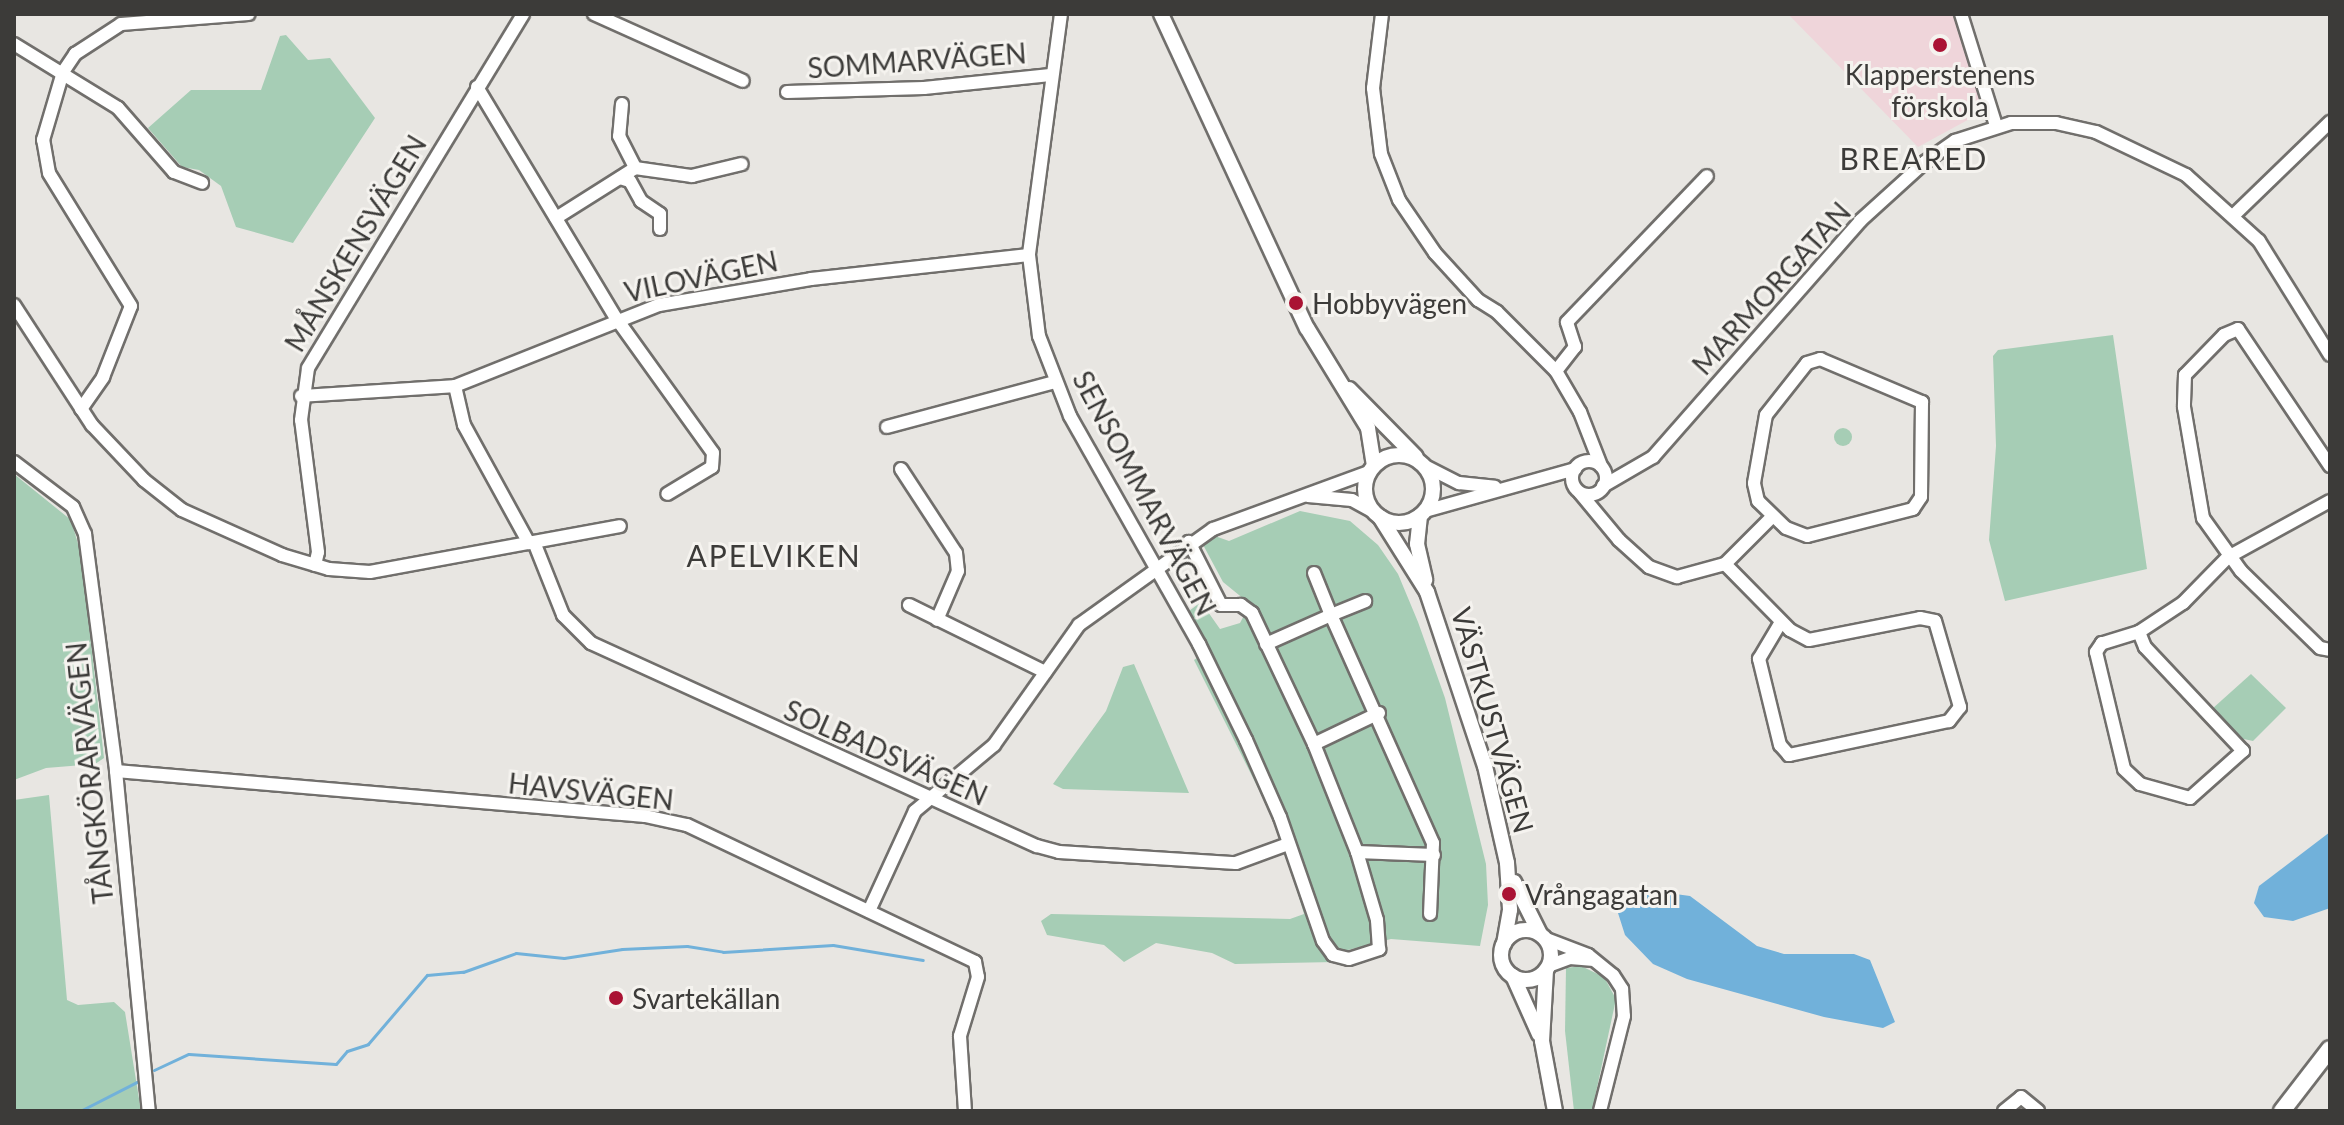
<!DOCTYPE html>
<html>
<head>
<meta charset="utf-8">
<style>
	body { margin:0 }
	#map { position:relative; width:2344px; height:1125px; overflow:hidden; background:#e8e6e2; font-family:Lato,sans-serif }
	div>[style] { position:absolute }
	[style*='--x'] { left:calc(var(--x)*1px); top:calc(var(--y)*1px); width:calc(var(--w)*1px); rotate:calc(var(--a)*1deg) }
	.education>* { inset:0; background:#efd5da }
	.green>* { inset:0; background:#a6cdb5 }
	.round { border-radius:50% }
	.water>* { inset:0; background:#71b1da }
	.stream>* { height:3px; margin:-1.5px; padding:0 1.5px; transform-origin:1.5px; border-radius:1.5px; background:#71b1da }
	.roads { filter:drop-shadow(2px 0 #716f6c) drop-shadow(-2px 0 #716f6c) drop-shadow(0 2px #716f6c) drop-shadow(0 -2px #716f6c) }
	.minor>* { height:12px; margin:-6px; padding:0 6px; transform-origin:6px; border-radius:6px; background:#fff }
	.minor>.ring { margin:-6px; padding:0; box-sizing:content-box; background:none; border:12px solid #fff; border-radius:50% }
	.tertiary>* { height:14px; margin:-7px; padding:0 7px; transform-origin:7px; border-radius:7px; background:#fff }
	.tertiary>.ring { margin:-7px; padding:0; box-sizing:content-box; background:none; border:14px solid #fff; border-radius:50% }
	.secondary>* { height:16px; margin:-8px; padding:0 8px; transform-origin:8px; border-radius:8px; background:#fff }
	.dots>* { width:22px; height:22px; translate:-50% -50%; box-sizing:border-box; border:4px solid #f5f3ef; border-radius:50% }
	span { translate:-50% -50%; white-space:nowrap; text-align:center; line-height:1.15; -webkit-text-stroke:6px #f5f3ef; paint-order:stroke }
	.street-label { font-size:28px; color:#3c3b39 }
	.poi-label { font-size:28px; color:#3c3b39 }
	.left { translate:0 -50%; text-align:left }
	.neighbourhood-label { font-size:30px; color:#3c3b39; letter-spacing:2px }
	.frame { position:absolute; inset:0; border:16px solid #3c3b39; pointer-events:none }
</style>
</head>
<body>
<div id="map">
	<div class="education">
		<div style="clip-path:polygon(1788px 14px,1954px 14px,1986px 110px,1918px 147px)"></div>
	</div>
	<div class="green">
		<div style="clip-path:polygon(286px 35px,308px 60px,330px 58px,375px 118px,293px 243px,236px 227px,221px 186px,199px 170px,182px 167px,148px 128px,191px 90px,261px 90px,280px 36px)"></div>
		<div style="clip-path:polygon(2113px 335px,2147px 569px,2005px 601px,1989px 540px,1996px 446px,1993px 356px,1998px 350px)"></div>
		<div class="round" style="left:1834px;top:428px;width:18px;height:18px"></div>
		<div style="clip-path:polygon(14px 474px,71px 520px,81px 554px,104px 758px,95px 764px,46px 768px,14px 780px)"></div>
		<div style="clip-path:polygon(1300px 511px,1350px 521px,1378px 545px,1398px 574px,1418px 622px,1445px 698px,1486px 864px,1488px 905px,1480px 946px,1391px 939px,1344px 951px,1336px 962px,1235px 964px,1212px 953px,1156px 943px,1124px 962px,1104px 945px,1047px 935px,1041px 921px,1051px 914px,1290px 919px,1304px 914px,1278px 828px,1194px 660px,1206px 652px,1189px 611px,1201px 602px,1220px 629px,1240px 623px,1250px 604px,1223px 582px,1201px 541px,1212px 535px,1229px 541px)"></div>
		<div style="clip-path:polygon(1134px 664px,1189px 793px,1063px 789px,1053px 784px,1106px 711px,1123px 667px)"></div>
		<div style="clip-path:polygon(2251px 674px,2286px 708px,2253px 741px,2239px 738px,2212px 709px)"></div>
		<div style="clip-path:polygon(49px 795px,67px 1000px,78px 1005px,114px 1002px,125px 1012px,141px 1111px,14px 1111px,14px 800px)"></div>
		<div style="clip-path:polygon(1581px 966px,1604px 977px,1616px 999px,1592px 1111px,1574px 1111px,1565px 1031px,1566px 968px)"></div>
	</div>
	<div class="water">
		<div style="clip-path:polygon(2330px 832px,2330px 908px,2293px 921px,2264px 917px,2254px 903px,2259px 886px)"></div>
		<div style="clip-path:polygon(1646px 890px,1690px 896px,1757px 946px,1784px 954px,1854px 954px,1870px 960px,1895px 1022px,1883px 1028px,1824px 1017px,1687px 979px,1653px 964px,1625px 935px,1618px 913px,1629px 897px)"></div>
	</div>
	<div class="stream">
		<div style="--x:154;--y:1070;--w:38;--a:-25"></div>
		<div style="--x:189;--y:1054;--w:147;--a:3.9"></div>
		<div style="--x:336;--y:1064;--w:17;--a:-50"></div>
		<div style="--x:347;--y:1051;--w:22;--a:-18"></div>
		<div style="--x:368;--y:1044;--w:91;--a:-49.5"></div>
		<div style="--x:427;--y:975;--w:36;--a:-5"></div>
		<div style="--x:463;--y:972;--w:56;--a:-19.7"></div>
		<div style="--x:516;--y:953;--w:48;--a:5.9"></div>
		<div style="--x:564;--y:958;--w:59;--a:-8.8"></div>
		<div style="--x:622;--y:949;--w:65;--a:-2.6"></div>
		<div style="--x:687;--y:946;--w:36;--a:9"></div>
		<div style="--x:723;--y:952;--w:110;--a:-3.6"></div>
		<div style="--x:833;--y:945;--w:91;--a:9.5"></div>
		<div style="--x:80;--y:1111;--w:64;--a:-27"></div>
	</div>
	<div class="roads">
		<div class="minor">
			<div style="--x:594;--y:14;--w:163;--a:24.2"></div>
			<div style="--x:1061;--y:14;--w:243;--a:97.6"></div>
			<div style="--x:1029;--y:255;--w:82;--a:83"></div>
			<div style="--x:1039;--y:336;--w:86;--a:68.8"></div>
			<div style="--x:1070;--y:416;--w:262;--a:60.5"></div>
			<div style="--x:1199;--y:644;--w:107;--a:63.9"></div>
			<div style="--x:1246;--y:740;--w:84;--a:66.2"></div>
			<div style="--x:1280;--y:817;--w:131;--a:70.9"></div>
			<div style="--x:1323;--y:941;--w:17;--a:54"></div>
			<div style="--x:1333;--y:955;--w:16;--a:14"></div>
			<div style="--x:1349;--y:959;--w:32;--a:-18"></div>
			<div style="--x:1379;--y:949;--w:29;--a:-94"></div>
			<div style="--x:1377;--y:920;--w:71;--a:-106.4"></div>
			<div style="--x:1357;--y:852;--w:116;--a:-111.7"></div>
			<div style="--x:1314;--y:744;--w:145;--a:-115.3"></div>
			<div style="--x:1252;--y:613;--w:14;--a:-144"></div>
			<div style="--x:1241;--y:605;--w:20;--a:180"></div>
			<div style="--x:1221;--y:605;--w:71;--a:-116.9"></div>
			<div style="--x:1382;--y:14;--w:75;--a:96.9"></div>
			<div style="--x:1373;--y:88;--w:66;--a:83.1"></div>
			<div style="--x:1381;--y:154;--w:49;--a:68.6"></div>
			<div style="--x:1399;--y:200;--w:64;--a:55.8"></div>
			<div style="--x:1435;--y:253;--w:64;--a:47.5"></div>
			<div style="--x:1478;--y:300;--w:22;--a:32"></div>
			<div style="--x:1497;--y:312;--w:83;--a:45"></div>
			<div style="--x:1556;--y:371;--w:48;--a:59.7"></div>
			<div style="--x:1580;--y:412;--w:58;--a:68.7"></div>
			<div style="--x:1961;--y:14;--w:117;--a:72.6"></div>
			<div style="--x:14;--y:44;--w:122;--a:31.6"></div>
			<div style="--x:118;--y:108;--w:85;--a:48.8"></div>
			<div style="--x:174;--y:172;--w:30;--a:21"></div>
			<div style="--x:477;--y:87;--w:270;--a:59"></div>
			<div style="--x:616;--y:318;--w:166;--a:54.3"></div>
			<div style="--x:713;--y:453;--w:14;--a:94"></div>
			<div style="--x:712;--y:467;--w:52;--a:149"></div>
			<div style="--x:787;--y:92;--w:137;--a:-1.7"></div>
			<div style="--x:924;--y:88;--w:127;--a:-5.9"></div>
			<div style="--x:622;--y:104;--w:32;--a:95"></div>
			<div style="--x:619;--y:136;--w:36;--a:63"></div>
			<div style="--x:620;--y:178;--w:10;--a:17"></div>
			<div style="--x:630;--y:181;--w:23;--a:61"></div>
			<div style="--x:641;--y:201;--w:23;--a:34"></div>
			<div style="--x:660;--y:214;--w:15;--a:90"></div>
			<div style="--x:2234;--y:215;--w:134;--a:-44.1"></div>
			<div style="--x:556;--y:218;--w:93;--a:-32.3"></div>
			<div style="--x:635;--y:168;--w:58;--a:8"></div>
			<div style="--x:692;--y:176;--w:51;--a:-13.5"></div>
			<div style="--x:14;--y:305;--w:143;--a:57"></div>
			<div style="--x:92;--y:425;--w:76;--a:46.6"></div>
			<div style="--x:144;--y:480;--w:48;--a:38.3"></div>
			<div style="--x:182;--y:510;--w:110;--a:24.2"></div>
			<div style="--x:282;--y:555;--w:49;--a:16.6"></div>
			<div style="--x:329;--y:569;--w:41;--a:4.2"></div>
			<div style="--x:370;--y:572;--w:254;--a:-10.4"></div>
			<div style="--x:1820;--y:359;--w:111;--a:22.9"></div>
			<div style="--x:1922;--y:402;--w:95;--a:90.6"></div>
			<div style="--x:1921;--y:497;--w:14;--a:124"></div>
			<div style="--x:1913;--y:509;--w:109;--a:165.7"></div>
			<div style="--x:1807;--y:536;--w:22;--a:-159"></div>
			<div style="--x:1786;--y:528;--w:39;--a:-136"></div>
			<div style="--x:1758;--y:501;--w:18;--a:-103"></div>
			<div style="--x:1754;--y:483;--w:69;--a:-80"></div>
			<div style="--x:1766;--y:415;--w:66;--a:-51.7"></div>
			<div style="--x:1807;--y:363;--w:14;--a:-17"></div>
			<div style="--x:1556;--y:371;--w:31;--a:-52"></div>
			<div style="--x:1575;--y:347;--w:26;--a:-108"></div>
			<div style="--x:1567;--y:322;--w:202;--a:-46.2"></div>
			<div style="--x:455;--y:386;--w:40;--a:77"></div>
			<div style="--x:464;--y:425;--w:135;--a:61.2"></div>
			<div style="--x:301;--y:396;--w:154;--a:-3.7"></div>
			<div style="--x:455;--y:386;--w:219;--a:-21.7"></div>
			<div style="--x:659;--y:305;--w:154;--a:-9.7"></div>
			<div style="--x:811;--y:279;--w:219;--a:-6.3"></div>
			<div style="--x:81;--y:409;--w:39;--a:-55"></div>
			<div style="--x:103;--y:377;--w:76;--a:-68.5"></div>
			<div style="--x:131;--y:306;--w:156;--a:-121.7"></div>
			<div style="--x:49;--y:173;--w:34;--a:-100"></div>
			<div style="--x:43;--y:140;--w:71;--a:-73.6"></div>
			<div style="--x:63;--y:72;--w:22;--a:-56"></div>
			<div style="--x:75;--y:54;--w:55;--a:-33.1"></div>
			<div style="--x:121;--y:24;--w:128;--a:-4.5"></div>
			<div style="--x:887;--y:427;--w:174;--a:-15"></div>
			<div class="ring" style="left:1572px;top:461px;width:22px;height:22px"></div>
			<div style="--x:14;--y:462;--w:74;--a:37.3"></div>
			<div style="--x:73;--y:507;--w:30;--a:66"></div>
			<div style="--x:85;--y:534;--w:239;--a:82.5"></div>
			<div style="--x:116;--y:771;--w:342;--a:84.5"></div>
			<div style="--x:1425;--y:466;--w:38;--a:27"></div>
			<div style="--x:1459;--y:483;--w:36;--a:6"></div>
			<div style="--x:2330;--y:466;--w:165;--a:-123.9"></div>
			<div style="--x:2238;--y:329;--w:15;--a:157"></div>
			<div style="--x:2224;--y:335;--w:56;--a:134.3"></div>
			<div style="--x:2185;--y:375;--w:32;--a:92"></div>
			<div style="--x:2184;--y:407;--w:113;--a:80.3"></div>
			<div style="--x:2203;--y:518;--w:65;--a:54.4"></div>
			<div style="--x:2241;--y:571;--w:110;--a:44.3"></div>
			<div style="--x:2320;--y:648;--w:10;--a:11"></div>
			<div style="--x:901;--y:469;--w:100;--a:56.8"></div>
			<div style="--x:956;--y:553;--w:18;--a:84"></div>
			<div style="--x:958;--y:571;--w:53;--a:113.2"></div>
			<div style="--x:1603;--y:486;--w:58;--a:-30.1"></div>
			<div style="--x:1653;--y:457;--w:314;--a:-48.7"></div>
			<div style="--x:1860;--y:221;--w:88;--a:-42.2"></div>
			<div style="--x:1925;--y:162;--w:37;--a:-35"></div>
			<div style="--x:1955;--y:141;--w:59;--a:-17.8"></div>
			<div style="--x:2011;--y:123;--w:45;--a:0"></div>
			<div style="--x:2056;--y:123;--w:41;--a:12.7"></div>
			<div style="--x:2096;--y:132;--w:100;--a:25.5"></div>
			<div style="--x:2186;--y:175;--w:98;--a:42.1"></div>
			<div style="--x:2259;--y:241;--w:134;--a:58.1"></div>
			<div style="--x:1580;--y:493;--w:61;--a:50.3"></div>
			<div style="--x:1619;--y:540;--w:40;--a:42"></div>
			<div style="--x:1649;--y:567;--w:30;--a:20"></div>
			<div style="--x:1677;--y:577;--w:50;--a:-15.2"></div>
			<div style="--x:1725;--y:564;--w:66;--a:-45"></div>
			<div style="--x:1308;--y:496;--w:44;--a:5.2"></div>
			<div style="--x:1352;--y:500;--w:26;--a:29"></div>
			<div style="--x:1425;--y:511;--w:156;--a:-15.6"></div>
			<div style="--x:534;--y:542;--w:79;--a:68.3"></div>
			<div style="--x:563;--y:615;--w:40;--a:45"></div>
			<div style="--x:591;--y:643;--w:490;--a:24.5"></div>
			<div style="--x:1037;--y:846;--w:23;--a:15"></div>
			<div style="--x:1059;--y:852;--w:177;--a:3.6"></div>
			<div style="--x:1236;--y:863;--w:55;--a:-20.1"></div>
			<div style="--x:1725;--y:564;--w:93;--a:45.4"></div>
			<div style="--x:1790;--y:630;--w:21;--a:28"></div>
			<div style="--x:1809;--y:640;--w:113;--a:-11.2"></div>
			<div style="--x:1920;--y:618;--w:15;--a:11"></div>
			<div style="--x:1935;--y:621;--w:90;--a:73.8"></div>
			<div style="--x:1960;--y:707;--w:18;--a:128"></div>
			<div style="--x:1949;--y:721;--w:164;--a:168"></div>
			<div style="--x:1789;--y:755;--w:13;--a:-132"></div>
			<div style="--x:1780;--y:745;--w:89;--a:-103.7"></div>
			<div style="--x:1759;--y:659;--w:43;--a:-59.3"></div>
			<div style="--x:315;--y:565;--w:13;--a:-77"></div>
			<div style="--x:318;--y:552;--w:133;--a:-97.3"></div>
			<div style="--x:301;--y:420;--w:52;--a:-82.3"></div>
			<div style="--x:308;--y:368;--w:414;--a:-58.7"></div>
			<div style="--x:1314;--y:573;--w:45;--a:68"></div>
			<div style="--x:1331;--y:615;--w:37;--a:-22"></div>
			<div style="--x:909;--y:605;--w:152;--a:26.2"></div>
			<div style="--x:2139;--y:632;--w:39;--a:163"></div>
			<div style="--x:2102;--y:643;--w:11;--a:124"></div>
			<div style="--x:2096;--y:652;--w:120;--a:76.5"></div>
			<div style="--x:2124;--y:769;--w:22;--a:43"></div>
			<div style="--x:2140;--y:784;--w:52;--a:15.6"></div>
			<div style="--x:2190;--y:798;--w:71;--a:-41.6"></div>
			<div style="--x:2243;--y:751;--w:143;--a:-133.3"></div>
			<div style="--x:2145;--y:647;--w:16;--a:-112"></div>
			<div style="--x:2139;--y:632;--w:53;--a:-33.4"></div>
			<div style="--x:2183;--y:603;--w:64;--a:-45.6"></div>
			<div style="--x:2228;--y:557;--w:116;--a:-28.8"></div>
			<div style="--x:1266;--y:644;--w:71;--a:-24"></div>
			<div style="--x:1331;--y:615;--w:250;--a:65.9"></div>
			<div style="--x:1433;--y:843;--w:71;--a:92.4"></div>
			<div style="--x:1314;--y:744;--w:72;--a:-25.5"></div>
			<div style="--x:116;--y:771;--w:531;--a:4.86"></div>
			<div style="--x:645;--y:816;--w:43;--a:12.1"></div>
			<div style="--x:687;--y:825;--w:319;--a:25.4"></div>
			<div style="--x:975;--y:962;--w:15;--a:79"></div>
			<div style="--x:978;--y:977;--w:62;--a:107"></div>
			<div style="--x:960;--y:1036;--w:75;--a:86.2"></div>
			<div style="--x:1357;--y:852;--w:77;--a:2.2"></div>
			<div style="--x:869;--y:911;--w:110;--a:-65.3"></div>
			<div style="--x:915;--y:811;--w:103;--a:-39.9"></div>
			<div style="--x:994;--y:745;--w:147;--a:-54.7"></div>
			<div style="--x:1079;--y:625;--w:165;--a:-35.6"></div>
			<div style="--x:1213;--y:529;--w:166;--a:-20.1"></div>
			<div style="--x:1544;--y:938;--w:47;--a:21.1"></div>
			<div style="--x:1588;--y:955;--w:32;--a:39"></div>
			<div style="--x:1613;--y:975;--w:17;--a:57"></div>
			<div style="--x:1622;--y:989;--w:27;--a:86"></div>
			<div style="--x:1624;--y:1016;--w:98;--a:104.2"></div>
			<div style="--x:1548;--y:966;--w:23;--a:-20"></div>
			<div style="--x:1570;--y:958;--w:21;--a:5"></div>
			<div style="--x:2004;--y:1111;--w:22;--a:-39"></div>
			<div style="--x:2021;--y:1097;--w:22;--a:39"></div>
		</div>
		<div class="tertiary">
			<div style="--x:1161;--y:14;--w:346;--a:65.1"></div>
			<div style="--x:1307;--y:328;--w:117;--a:58.6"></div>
			<div style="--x:1368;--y:428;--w:37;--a:81"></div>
			<div style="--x:1349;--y:389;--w:95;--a:45.4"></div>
			<div class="ring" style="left:1365px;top:455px;width:54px;height:54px"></div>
			<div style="--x:1420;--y:516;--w:28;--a:96"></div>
			<div style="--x:1417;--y:544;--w:37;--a:77"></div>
			<div style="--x:1380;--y:517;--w:89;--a:57.9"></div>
			<div style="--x:1427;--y:592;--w:183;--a:71.6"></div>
			<div style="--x:1485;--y:766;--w:99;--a:77.2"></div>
			<div style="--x:1507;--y:863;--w:47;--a:86.3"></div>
			<div style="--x:1510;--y:910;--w:34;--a:100"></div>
			<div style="--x:1514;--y:882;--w:58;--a:63.4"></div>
			<div class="ring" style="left:1501px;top:930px;width:36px;height:36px"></div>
			<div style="--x:1546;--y:970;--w:71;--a:93.2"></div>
			<div style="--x:1542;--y:1041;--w:71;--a:79.5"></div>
			<div style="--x:1513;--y:976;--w:64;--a:65.9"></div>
		</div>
		<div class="secondary">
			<div style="--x:2282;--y:1111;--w:78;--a:-52.3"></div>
		</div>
	</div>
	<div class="dots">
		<div style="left:1940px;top:45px;background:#aa1334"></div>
		<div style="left:1296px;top:303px;background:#aa1334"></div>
		<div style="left:1509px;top:894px;background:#aa1334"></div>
		<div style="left:616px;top:998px;background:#aa1334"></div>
	</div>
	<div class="street-label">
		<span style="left:917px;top:60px;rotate:-4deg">SOMMARVÄGEN</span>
		<span style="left:355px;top:243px;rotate:-59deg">MÅNSKENSVÄGEN</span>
		<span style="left:701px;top:276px;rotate:-12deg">VILOVÄGEN</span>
		<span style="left:1771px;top:288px;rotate:-48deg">MARMORGATAN</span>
		<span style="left:1145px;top:493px;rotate:62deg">SENSOMMARVÄGEN</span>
		<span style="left:1493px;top:720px;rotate:74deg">VÄSTKUSTVÄGEN</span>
		<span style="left:886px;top:752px;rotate:24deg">SOLBADSVÄGEN</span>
		<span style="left:89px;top:773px;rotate:-96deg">TÅNGKÖRARVÄGEN</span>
		<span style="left:591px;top:791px;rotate:6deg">HAVSVÄGEN</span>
	</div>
	<div class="poi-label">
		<span style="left:1940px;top:90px">Klapperstenens<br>förskola</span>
		<span class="left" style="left:1312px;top:303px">Hobbyvägen</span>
		<span class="left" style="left:1525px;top:894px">Vrångagatan</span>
		<span class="left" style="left:632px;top:998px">Svartekällan</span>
	</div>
	<div class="neighbourhood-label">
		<span style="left:1914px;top:158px">BREARED</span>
		<span style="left:774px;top:555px">APELVIKEN</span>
	</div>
	<div class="frame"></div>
</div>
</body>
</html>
